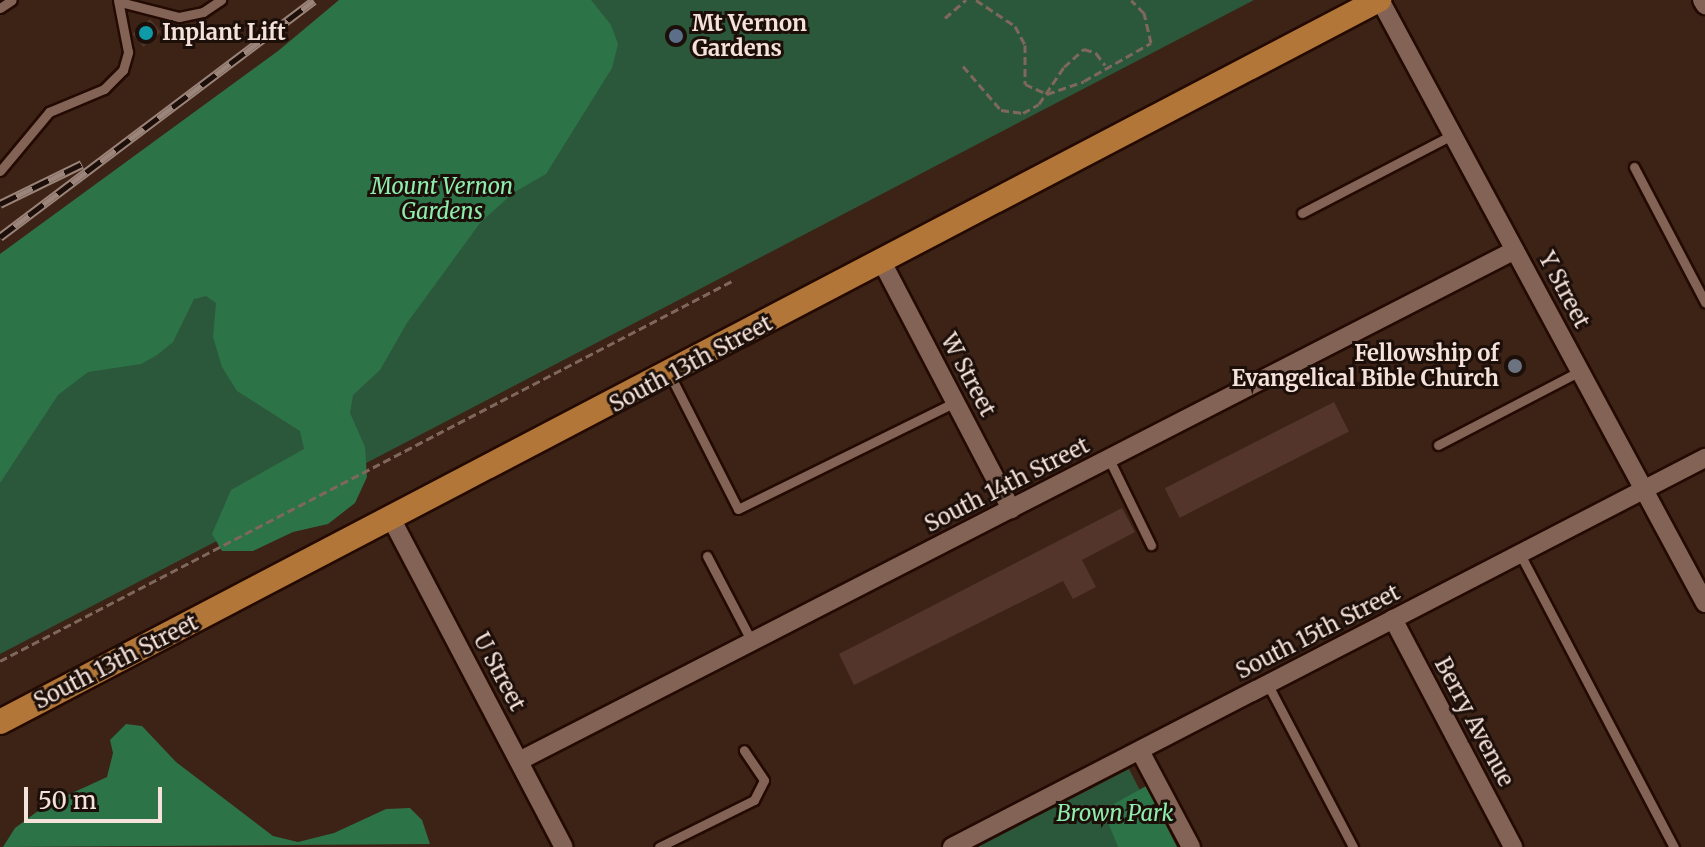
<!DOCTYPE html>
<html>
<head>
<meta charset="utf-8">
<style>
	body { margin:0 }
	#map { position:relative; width:1705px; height:847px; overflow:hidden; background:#3d2216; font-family:Merriweather,serif }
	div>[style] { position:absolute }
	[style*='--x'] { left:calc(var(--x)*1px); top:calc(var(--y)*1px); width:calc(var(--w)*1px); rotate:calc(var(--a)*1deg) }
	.green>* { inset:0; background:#2b583b }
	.forest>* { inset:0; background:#2d7348 }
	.building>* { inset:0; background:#53352b; transform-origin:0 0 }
	.path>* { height:3px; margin-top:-1.5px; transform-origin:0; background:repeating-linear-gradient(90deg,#7f675c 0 8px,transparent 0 12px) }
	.roads { filter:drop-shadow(2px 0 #230a02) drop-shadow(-2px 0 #230a02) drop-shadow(0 2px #230a02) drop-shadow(0 -2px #230a02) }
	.service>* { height:9px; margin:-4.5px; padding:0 4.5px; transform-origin:4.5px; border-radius:4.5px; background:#836355 }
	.minor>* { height:18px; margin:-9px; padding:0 9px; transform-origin:9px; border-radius:9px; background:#836355 }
	.primary>* { height:24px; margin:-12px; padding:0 12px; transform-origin:12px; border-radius:12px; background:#b27638 }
	.rail>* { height:9px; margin-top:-4.5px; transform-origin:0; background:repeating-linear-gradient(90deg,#1c0f0a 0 18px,#9b847a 0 36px); box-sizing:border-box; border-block:2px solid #9b847a }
	.dots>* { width:22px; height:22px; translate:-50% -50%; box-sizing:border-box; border:4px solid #1c0f0a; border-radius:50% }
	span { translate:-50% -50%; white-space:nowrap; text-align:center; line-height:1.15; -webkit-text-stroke:6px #1c0f0a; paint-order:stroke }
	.poi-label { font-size:22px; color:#f5e2da; font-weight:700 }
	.left { translate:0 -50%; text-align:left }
	.right { translate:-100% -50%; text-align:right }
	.park-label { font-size:22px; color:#8dedac; font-style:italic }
	.street-label { font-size:22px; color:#f5e2da }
	.scale { position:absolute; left:24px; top:787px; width:138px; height:36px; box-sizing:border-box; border:4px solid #f5e2da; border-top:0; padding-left:10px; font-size:24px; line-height:28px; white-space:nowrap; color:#f5e2da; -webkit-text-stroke:6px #1c0f0a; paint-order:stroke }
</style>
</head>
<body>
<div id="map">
	<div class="green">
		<div style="clip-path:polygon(374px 0,1254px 0,0 654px,0 282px)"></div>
		<div style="clip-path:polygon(1129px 769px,1169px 847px,978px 847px)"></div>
	</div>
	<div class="forest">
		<div style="clip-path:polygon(339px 0,591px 0,611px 25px,618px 44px,612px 68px,546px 174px,513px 193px,480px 223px,407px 323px,380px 370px,353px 395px,350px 413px,365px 447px,367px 477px,355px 503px,328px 524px,293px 532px,253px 551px,222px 551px,212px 534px,231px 490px,304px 449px,300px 431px,237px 391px,222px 367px,213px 337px,216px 303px,206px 296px,194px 299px,173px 342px,157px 355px,141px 364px,88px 372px,58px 395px,0 483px,0 254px,278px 51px)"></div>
		<div style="clip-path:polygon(126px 724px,142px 726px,176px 762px,273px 836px,298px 842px,334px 833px,386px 809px,410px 808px,422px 820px,430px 844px,3px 847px,15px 828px,46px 805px,107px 777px,113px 753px,110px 740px)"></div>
		<div style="clip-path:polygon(1146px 786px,1177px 847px,1118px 847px,1103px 810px)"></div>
	</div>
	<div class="building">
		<div style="left:150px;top:19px;width:17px;height:23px;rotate:50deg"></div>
		<div style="left:1334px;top:402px;width:33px;height:190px;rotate:63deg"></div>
		<div style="clip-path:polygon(1122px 508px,1135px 532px,1082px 560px,1096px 587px,1073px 599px,1063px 581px,854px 685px,839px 654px)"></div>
	</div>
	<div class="path">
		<div style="--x:976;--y:0;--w:47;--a:33.7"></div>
		<div style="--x:1015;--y:26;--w:21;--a:62"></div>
		<div style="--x:1025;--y:45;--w:39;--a:90"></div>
		<div style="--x:1025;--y:84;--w:24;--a:24"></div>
		<div style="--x:1047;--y:94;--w:39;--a:-19"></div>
		<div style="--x:1084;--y:81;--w:77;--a:-29.6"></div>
		<div style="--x:1151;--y:43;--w:31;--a:-103"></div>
		<div style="--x:1144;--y:13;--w:18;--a:-135"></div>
		<div style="--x:945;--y:18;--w:28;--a:-41"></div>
		<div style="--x:963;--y:66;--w:58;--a:49.2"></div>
		<div style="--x:1001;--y:110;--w:22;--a:8"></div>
		<div style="--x:1023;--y:113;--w:18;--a:-29"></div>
		<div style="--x:1039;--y:104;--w:45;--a:-56"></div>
		<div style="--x:1064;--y:67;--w:27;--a:-42"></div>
		<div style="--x:1084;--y:49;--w:13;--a:18"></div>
		<div style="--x:1096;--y:53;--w:15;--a:53"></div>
		<div style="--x:0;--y:661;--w:825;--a:-27.43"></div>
	</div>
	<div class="roads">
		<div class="service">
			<div style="--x:120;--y:2;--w:61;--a:14.3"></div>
			<div style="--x:179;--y:17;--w:25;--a:-12"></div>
			<div style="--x:203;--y:12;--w:22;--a:-34"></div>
			<div style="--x:0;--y:8;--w:14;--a:-34"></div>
			<div style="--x:1634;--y:167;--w:153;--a:62.3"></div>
			<div style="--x:0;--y:171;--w:77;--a:-50.3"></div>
			<div style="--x:49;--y:112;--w:60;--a:-22.7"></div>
			<div style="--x:104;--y:89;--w:27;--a:-45"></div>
			<div style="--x:123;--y:70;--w:19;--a:-74"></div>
			<div style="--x:128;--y:52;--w:53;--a:-100.9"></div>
			<div style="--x:1302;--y:213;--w:171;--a:-27.5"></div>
			<div style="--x:670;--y:375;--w:150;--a:63.1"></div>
			<div style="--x:738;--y:509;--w:242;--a:-26.2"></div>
			<div style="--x:1438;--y:445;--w:160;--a:-27.5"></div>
			<div style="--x:1109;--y:459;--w:96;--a:64"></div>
			<div style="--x:1520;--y:554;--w:331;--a:62.3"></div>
			<div style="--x:707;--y:556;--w:97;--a:62.4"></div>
			<div style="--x:1268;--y:685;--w:183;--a:62.3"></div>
			<div style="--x:659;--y:847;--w:106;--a:-26.3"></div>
			<div style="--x:754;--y:800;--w:22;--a:-63"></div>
			<div style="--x:764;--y:780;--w:36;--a:-124"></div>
		</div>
		<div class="minor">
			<div style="--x:1380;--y:0;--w:685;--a:61.68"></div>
			<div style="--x:1702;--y:0;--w:6;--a:59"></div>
			<div style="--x:882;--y:262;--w:279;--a:62.4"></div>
			<div style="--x:392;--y:520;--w:369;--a:62.3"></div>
			<div style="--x:1393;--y:619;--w:258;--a:62.2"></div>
			<div style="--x:1140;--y:751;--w:109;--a:62"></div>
			<div style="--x:519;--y:761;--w:1119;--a:-27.16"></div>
			<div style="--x:952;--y:847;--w:848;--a:-27.32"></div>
		</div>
		<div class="primary">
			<div style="--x:0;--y:722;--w:1557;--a:-27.64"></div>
		</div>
	</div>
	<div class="rail">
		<div style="--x:0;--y:204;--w:91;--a:-26"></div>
		<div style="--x:0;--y:237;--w:393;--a:-37"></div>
	</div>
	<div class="dots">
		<div style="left:146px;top:33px;background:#0f9aa8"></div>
		<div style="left:676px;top:36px;background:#5c6f8a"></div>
		<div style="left:1515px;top:366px;background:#6b7280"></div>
	</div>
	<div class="poi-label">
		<span class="left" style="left:692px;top:36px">Mt Vernon<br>Gardens</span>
		<span class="left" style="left:162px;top:33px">Inplant Lift</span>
		<span class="right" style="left:1499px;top:366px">Fellowship of<br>Evangelical Bible Church</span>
	</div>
	<div class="park-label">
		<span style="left:442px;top:199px">Mount Vernon<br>Gardens</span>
		<span style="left:1115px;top:814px">Brown Park</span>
	</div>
	<div class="street-label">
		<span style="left:1564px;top:290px;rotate:62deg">Y Street</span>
		<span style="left:691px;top:364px;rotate:-28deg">South 13th Street</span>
		<span style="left:968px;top:375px;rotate:62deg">W Street</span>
		<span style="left:1007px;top:485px;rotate:-27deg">South 14th Street</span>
		<span style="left:1318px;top:632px;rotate:-27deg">South 15th Street</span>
		<span style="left:116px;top:662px;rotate:-27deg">South 13th Street</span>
		<span style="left:499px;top:672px;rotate:62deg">U Street</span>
		<span style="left:1474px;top:722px;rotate:62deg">Berry Avenue</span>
	</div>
	<div class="scale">50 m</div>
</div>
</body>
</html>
